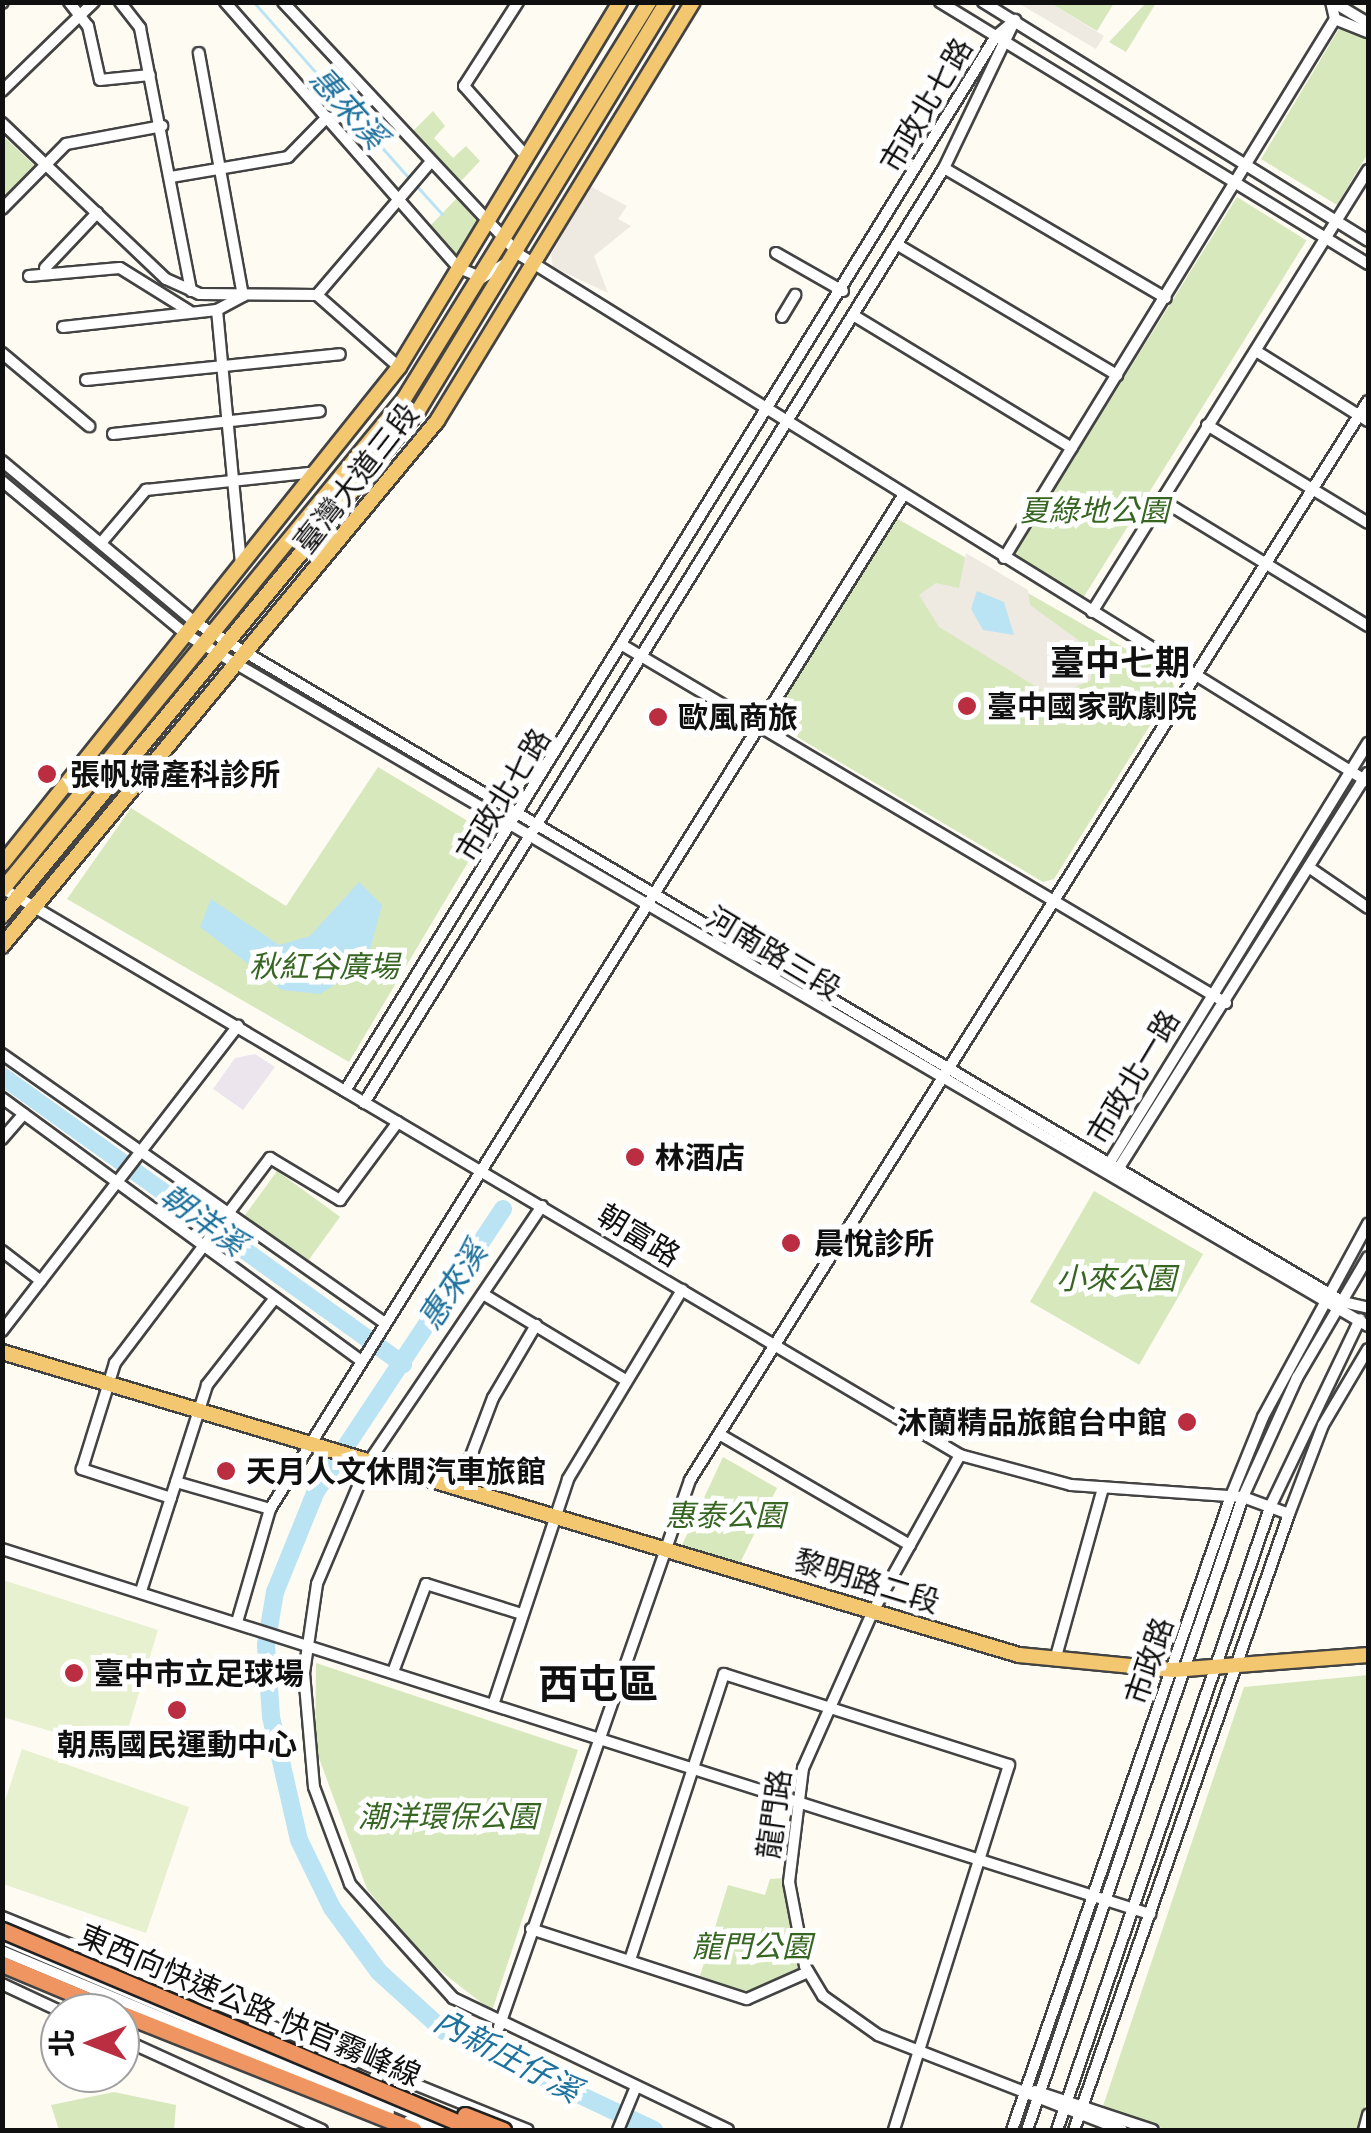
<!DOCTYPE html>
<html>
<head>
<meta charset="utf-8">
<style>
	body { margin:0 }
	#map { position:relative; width:1371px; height:2133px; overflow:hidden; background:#fefbf3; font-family:Lora,"Noto Sans TC",serif }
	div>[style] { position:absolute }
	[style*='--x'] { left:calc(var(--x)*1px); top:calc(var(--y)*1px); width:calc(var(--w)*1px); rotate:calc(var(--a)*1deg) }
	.industrial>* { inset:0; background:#ece5ee }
	.green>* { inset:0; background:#d7e8bd; transform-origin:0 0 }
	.pitch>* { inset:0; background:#e7f0cf }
	.plaza>* { inset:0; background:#efeae1 }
	.water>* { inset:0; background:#bae3f4 }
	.stream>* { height:2.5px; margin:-1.25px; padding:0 1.25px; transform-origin:1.25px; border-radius:1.25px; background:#bae3f4 }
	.river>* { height:18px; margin:-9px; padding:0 9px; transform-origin:9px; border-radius:9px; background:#bae3f4 }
	.roads { filter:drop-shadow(2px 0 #434343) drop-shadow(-2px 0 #434343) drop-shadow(0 2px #434343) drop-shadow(0 -2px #434343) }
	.minor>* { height:10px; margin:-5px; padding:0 5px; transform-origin:5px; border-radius:5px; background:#fff }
	.major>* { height:14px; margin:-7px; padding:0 7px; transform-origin:7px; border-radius:7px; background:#f2c76f }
	.highway>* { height:15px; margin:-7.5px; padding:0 7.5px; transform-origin:7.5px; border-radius:7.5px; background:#ee9562 }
	.bridges { filter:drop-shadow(2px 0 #212121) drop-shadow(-2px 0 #212121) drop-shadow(0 2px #212121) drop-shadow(0 -2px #212121) }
	.highway-bridge>* { height:15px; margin:-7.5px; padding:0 7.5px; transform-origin:7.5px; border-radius:7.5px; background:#ee9562 }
	.dots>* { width:28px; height:28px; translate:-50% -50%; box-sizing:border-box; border:5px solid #fff; border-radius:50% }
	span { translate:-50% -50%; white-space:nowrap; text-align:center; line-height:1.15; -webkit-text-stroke:10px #fff; paint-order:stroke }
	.street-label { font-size:30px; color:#101010 }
	.park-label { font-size:30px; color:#366622; font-style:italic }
	.poi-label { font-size:30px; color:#101010; font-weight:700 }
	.left { translate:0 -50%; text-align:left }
	.right { translate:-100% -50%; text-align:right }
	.water-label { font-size:32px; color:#1d719d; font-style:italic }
	.quarter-label { font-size:35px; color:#101010; font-weight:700 }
	.district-label { font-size:40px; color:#101010; font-weight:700 }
	.frame { position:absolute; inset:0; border:5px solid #101010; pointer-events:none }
	.north { position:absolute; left:40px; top:1993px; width:100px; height:100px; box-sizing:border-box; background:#fff; border:2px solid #9f9f9f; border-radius:50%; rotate:270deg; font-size:28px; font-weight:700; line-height:40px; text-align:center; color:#101010 }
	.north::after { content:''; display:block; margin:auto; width:35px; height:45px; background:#bb2d40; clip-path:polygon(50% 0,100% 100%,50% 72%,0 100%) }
</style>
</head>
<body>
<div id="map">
	<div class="industrial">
		<div style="clip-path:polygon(255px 1054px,275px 1067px,243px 1110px,213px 1089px,235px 1058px)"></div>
	</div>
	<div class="green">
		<div style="clip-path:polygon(1050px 3px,1114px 3px,1097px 31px)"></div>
		<div style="clip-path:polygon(1146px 3px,1156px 3px,1126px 52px,1109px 42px)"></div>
		<div style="clip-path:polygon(1343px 22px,1368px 37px,1368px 153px,1337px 205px,1261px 159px)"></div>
		<div style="clip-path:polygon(433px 111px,445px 126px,434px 138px,453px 158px,466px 146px,480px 161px,460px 182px,412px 132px)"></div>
		<div style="clip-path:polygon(2px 135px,35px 166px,3px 202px,2px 202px)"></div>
		<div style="left:1237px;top:197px;width:82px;height:422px;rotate:32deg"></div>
		<div style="clip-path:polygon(457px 198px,478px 222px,456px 258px,430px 226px)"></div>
		<div style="clip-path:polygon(896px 518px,1170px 674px,1174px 687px,1054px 879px,1043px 882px,775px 724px,773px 713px)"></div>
		<div style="clip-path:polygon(378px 767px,486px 832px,349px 1062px,67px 899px,131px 808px,286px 906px)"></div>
		<div style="left:277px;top:1171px;width:78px;height:55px;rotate:36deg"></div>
		<div style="left:1094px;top:1191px;width:126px;height:128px;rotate:30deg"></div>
		<div style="clip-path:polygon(723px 1457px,777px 1488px,740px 1563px,682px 1545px)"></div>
		<div style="clip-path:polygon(316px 1663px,578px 1750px,492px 2011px,425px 1959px,367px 1889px,315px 1747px)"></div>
		<div style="clip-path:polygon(1368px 1675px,1368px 2098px,1357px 2130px,1167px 2130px,1103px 2106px,1244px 1687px)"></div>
		<div style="clip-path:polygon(783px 1878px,798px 1968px,747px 1994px,700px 1976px,728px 1885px,765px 1895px,770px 1879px)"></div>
		<div style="clip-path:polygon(114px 2092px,176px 2105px,174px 2130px,59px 2130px,51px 2105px)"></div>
	</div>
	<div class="pitch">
		<div style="clip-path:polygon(3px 1580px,158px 1630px,121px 1752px,3px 1717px)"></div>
		<div style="clip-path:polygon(22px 1749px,189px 1807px,146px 1933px,3px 1884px,3px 1807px)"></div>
	</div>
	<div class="plaza">
		<div style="clip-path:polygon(1018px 3px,1050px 3px,1104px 36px,1096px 49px)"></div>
		<div style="clip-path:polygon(590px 186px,627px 206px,618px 219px,631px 226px,594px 256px,608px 293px,553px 267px,551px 255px)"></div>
		<div style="clip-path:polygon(966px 553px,1028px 590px,1030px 605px,1092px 650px,1091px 680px,1053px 697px,939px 627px,919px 595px,936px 583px,959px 588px)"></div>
	</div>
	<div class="water">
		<div style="clip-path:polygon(977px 591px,1004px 602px,1014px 635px,983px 630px,971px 609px)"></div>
		<div style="clip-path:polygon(359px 882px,382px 905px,366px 964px,320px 994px,282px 990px,200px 927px,211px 899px,279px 945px,310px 936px)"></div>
	</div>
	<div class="stream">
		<div style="--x:254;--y:2;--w:239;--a:48.6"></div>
		<div style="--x:418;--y:187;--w:36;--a:48"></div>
	</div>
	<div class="river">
		<div style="--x:2;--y:1076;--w:494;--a:35.7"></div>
		<div style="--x:503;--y:1209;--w:338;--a:123.5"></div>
		<div style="--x:316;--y:1491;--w:109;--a:112.1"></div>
		<div style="--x:275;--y:1592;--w:54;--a:99.6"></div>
		<div style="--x:266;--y:1645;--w:72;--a:86"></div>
		<div style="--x:271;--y:1717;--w:126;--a:77.2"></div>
		<div style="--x:299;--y:1840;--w:76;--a:64.1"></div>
		<div style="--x:332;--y:1908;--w:79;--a:53.7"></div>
		<div style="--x:379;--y:1972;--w:88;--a:42.2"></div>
		<div style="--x:444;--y:2031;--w:232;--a:25.2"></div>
	</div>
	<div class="roads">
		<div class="minor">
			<div style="--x:69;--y:2;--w:31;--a:52"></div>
			<div style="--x:88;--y:26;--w:55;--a:77.5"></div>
			<div style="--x:100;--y:80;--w:50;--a:-5.7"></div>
			<div style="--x:120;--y:2;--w:33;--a:52"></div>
			<div style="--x:140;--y:28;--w:268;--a:79"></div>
			<div style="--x:225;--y:2;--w:354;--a:48.7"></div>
			<div style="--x:459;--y:268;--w:25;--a:23"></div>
			<div style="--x:482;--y:278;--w:28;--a:-32"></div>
			<div style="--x:283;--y:2;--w:347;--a:46.9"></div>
			<div style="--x:520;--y:255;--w:998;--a:31.86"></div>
			<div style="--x:518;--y:2;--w:100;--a:122.7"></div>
			<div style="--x:464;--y:86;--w:94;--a:48.5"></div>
			<div style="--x:940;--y:2;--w:502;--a:31.47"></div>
			<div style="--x:983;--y:2;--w:453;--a:31.8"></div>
			<div style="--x:1333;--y:2;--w:41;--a:31"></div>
			<div style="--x:2;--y:3;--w:1;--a:-45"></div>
			<div style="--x:1335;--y:19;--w:35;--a:22"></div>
			<div style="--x:2;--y:91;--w:128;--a:-44.1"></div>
			<div style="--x:2;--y:123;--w:226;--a:43.6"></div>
			<div style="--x:166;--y:279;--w:36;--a:24"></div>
			<div style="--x:199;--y:294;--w:118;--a:0.5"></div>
			<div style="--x:317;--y:295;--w:172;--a:-49.5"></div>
			<div style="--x:944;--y:168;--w:257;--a:30.4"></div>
			<div style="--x:171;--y:177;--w:119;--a:-9.7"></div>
			<div style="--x:288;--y:157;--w:56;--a:-45.7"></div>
			<div style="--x:2;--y:209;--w:91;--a:-45.4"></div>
			<div style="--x:66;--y:144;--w:98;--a:-10.6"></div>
			<div style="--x:898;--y:245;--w:255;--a:30.7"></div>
			<div style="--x:776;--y:253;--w:77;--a:29.6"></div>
			<div style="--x:45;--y:268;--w:76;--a:-46.6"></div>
			<div style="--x:29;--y:276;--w:91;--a:-5"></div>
			<div style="--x:120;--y:268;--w:81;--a:31.9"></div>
			<div style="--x:317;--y:295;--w:109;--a:41.3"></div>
			<div style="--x:217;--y:310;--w:255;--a:84.6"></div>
			<div style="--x:853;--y:315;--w:256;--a:31.3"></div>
			<div style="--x:782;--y:317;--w:26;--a:-59"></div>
			<div style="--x:63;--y:327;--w:155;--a:-6.3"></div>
			<div style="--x:217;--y:310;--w:30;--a:-28"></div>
			<div style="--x:243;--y:296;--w:247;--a:-100.3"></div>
			<div style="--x:1256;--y:351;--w:132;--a:32"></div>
			<div style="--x:2;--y:353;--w:114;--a:40"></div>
			<div style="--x:86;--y:380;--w:255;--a:-5.8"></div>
			<div style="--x:1207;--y:425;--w:188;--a:31.3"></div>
			<div style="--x:113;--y:434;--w:208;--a:-6.3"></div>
			<div style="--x:2;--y:461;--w:253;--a:39.9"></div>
			<div style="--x:196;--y:623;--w:1333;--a:30.62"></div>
			<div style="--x:1343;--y:1302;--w:26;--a:13"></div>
			<div style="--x:2;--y:481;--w:241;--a:39.8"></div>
			<div style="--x:187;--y:635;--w:1368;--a:30.33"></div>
			<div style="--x:1160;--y:499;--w:244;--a:31.4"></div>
			<div style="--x:101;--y:543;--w:70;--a:-49.7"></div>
			<div style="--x:146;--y:490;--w:171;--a:-6"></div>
			<div style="--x:1004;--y:558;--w:633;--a:-58.45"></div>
			<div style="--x:1335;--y:19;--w:17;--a:-103"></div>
			<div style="--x:1092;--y:612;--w:521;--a:-58.02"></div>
			<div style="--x:624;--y:646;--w:700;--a:30.67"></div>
			<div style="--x:1310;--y:868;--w:70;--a:34.6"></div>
			<div style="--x:2;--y:888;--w:1113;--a:30.62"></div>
			<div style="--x:960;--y:1455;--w:115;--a:15.1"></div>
			<div style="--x:1071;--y:1485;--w:172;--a:4"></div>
			<div style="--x:1243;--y:1497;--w:49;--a:20.3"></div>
			<div style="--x:2;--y:1054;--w:468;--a:35.1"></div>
			<div style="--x:345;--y:1091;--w:1240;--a:-58.32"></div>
			<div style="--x:996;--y:36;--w:25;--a:-40"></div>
			<div style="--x:2;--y:1098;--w:445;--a:36.2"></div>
			<div style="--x:364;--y:1103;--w:1100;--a:-58.19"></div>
			<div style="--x:944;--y:168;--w:164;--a:-64.4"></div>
			<div style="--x:2;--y:1139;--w:33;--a:-49"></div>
			<div style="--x:1107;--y:1167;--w:498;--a:-58.4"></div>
			<div style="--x:1115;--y:1174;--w:474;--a:-57.8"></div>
			<div style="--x:542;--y:1206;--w:310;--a:124.1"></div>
			<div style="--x:368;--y:1463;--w:131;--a:112.9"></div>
			<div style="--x:317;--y:1584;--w:90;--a:98.3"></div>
			<div style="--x:304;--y:1673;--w:114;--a:85"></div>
			<div style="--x:314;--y:1787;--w:103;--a:69.6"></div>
			<div style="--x:350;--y:1884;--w:154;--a:47.9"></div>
			<div style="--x:453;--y:1998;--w:305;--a:25.6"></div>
			<div style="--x:2;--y:1251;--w:49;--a:37.6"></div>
			<div style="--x:483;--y:1294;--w:165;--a:31.1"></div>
			<div style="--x:2;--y:1331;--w:386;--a:-52.3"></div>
			<div style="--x:719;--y:1434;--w:221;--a:30.2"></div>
			<div style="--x:960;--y:1455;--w:179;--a:119.1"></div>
			<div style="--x:873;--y:1611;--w:172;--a:114"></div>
			<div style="--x:803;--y:1768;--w:115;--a:97"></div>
			<div style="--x:789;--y:1882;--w:86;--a:79.2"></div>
			<div style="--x:805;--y:1966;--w:35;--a:59"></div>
			<div style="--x:823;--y:1996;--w:67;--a:35.3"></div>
			<div style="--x:878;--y:2035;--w:262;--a:21.3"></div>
			<div style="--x:176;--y:1482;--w:98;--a:16"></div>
			<div style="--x:458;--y:1490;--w:98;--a:-69.2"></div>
			<div style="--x:493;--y:1398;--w:85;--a:-59.5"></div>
			<div style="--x:171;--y:1498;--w:94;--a:-162"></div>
			<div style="--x:82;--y:1469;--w:111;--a:-72.7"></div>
			<div style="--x:115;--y:1363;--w:257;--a:-52.9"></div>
			<div style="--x:270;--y:1158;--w:82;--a:31"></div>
			<div style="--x:340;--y:1200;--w:97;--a:-53.4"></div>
			<div style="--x:2;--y:1549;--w:1205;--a:17.64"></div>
			<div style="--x:141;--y:1591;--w:216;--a:-72.2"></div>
			<div style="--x:207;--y:1385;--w:110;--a:-52"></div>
			<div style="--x:237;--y:1622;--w:118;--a:-73.7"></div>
			<div style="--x:270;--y:1509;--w:1193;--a:-58.01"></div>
			<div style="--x:1055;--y:1660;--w:179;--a:-74.4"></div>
			<div style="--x:393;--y:1672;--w:94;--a:-69.4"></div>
			<div style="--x:426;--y:1584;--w:101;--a:17.4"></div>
			<div style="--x:493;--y:1705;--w:238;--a:-71.6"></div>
			<div style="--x:568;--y:1479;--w:221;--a:-58.9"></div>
			<div style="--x:2;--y:1917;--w:567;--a:22.05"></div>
			<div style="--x:531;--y:1929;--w:227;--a:18"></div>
			<div style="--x:747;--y:1999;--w:67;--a:-23.9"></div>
			<div style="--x:2;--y:1939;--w:489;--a:23"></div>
			<div style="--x:2;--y:1951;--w:419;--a:22.6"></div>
			<div style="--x:630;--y:1960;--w:301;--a:-71.8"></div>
			<div style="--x:724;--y:1674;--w:299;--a:17.7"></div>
			<div style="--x:1009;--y:1765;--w:383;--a:107.5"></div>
			<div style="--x:2;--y:1984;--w:68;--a:25.1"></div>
			<div style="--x:499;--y:2027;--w:579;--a:-70.75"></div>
			<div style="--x:690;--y:1480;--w:1274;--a:-57.86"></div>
			<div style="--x:120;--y:2038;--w:222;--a:24.5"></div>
			<div style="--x:1035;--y:2091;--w:124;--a:18.3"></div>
			<div style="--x:409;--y:2121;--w:26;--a:21"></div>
			<div style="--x:618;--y:2130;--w:44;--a:-67.5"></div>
			<div style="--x:1012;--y:2130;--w:671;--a:-70.94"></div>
			<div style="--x:1231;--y:1496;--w:85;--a:-67.9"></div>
			<div style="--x:1263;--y:1417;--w:220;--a:-61.5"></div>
			<div style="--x:1027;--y:2130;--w:669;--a:-71.16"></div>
			<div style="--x:1243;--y:1497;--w:131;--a:-65.6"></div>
			<div style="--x:1297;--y:1378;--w:140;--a:-59.6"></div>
			<div style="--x:1057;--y:2130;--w:661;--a:-71.1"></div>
			<div style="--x:1271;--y:1505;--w:206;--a:-64.4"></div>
			<div style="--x:1074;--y:2130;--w:652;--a:-70.76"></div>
			<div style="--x:1289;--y:1514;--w:95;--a:-69.1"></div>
			<div style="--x:1323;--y:1425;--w:88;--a:-59.4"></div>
			<div style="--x:1364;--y:2130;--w:16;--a:-75"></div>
		</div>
		<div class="major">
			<div style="--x:2;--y:864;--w:636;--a:-51.38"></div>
			<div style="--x:399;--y:367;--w:427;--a:-58.8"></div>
			<div style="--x:2;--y:890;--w:635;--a:-50.69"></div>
			<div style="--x:404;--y:399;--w:467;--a:-58.3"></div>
			<div style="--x:2;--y:916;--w:654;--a:-50.52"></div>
			<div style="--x:418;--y:411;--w:479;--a:-58.7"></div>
			<div style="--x:2;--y:946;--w:682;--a:-50.36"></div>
			<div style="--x:437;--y:421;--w:491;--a:-58.6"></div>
			<div style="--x:2;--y:1352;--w:1061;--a:16.59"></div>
			<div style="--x:1019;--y:1655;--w:155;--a:5.6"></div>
			<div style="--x:1173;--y:1670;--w:196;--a:-4.4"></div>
		</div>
		<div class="highway">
			<div style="--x:2;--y:1964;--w:127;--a:22.7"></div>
			<div style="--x:120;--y:2013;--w:316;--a:21.7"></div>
		</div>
	</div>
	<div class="bridges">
		<div class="highway-bridge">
			<div style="--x:2;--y:1930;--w:514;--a:22.88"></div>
			<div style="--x:465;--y:2115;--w:41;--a:21.5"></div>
		</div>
	</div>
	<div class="dots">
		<div style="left:967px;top:706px;background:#bb2d40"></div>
		<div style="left:658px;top:717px;background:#bb2d40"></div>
		<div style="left:47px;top:774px;background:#bb2d40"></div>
		<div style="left:635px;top:1157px;background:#bb2d40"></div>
		<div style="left:791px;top:1243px;background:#bb2d40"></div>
		<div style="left:1187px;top:1422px;background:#bb2d40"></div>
		<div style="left:226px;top:1471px;background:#bb2d40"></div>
		<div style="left:74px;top:1673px;background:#bb2d40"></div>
		<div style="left:177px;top:1710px;background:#bb2d40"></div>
	</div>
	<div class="street-label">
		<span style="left:926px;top:105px;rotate:-59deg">市政北七路</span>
		<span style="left:356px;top:478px;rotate:-52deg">臺灣大道三段</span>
		<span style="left:503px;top:795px;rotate:-58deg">市政北七路</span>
		<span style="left:774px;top:953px;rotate:31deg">河南路三段</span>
		<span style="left:1133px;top:1077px;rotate:-59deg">市政北一路</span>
		<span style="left:639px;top:1235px;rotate:31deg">朝富路</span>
		<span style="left:867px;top:1581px;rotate:17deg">黎明路二段</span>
		<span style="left:1149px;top:1661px;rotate:-71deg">市政路</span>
		<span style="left:774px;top:1814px;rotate:-82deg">龍門路</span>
		<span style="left:250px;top:2005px;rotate:23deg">東西向快速公路 快官霧峰線</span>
	</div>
	<div class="park-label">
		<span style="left:1094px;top:510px">夏綠地公園</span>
		<span style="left:324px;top:966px">秋紅谷廣場</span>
		<span style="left:1116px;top:1278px">小來公園</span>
		<span style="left:725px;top:1515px">惠泰公園</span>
		<span style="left:448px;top:1816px">潮洋環保公園</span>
		<span style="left:752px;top:1946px">龍門公園</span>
	</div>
	<div class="poi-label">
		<span class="left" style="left:987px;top:706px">臺中國家歌劇院</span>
		<span class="left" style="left:678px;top:717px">歐風商旅</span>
		<span class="left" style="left:70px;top:774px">張帆婦產科診所</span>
		<span class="left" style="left:655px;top:1157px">林酒店</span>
		<span class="left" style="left:814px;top:1243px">晨悅診所</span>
		<span class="right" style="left:1167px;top:1422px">沐蘭精品旅館台中館</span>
		<span class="left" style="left:246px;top:1471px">天月人文休閒汽車旅館</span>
		<span class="left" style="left:94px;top:1673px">臺中市立足球場</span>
		<span style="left:177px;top:1744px">朝馬國民運動中心</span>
	</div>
	<div class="water-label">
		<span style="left:348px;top:108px;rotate:48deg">惠來溪</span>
		<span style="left:203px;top:1220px;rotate:36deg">朝洋溪</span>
		<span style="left:453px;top:1286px;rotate:-57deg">惠來溪</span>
		<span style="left:507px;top:2056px;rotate:28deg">內新庄仔溪</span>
	</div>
	<div class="quarter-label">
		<span style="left:1120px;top:663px">臺中七期</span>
	</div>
	<div class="district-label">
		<span style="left:598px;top:1684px">西屯區</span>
	</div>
	<div class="frame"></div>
	<div class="north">北</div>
</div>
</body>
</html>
